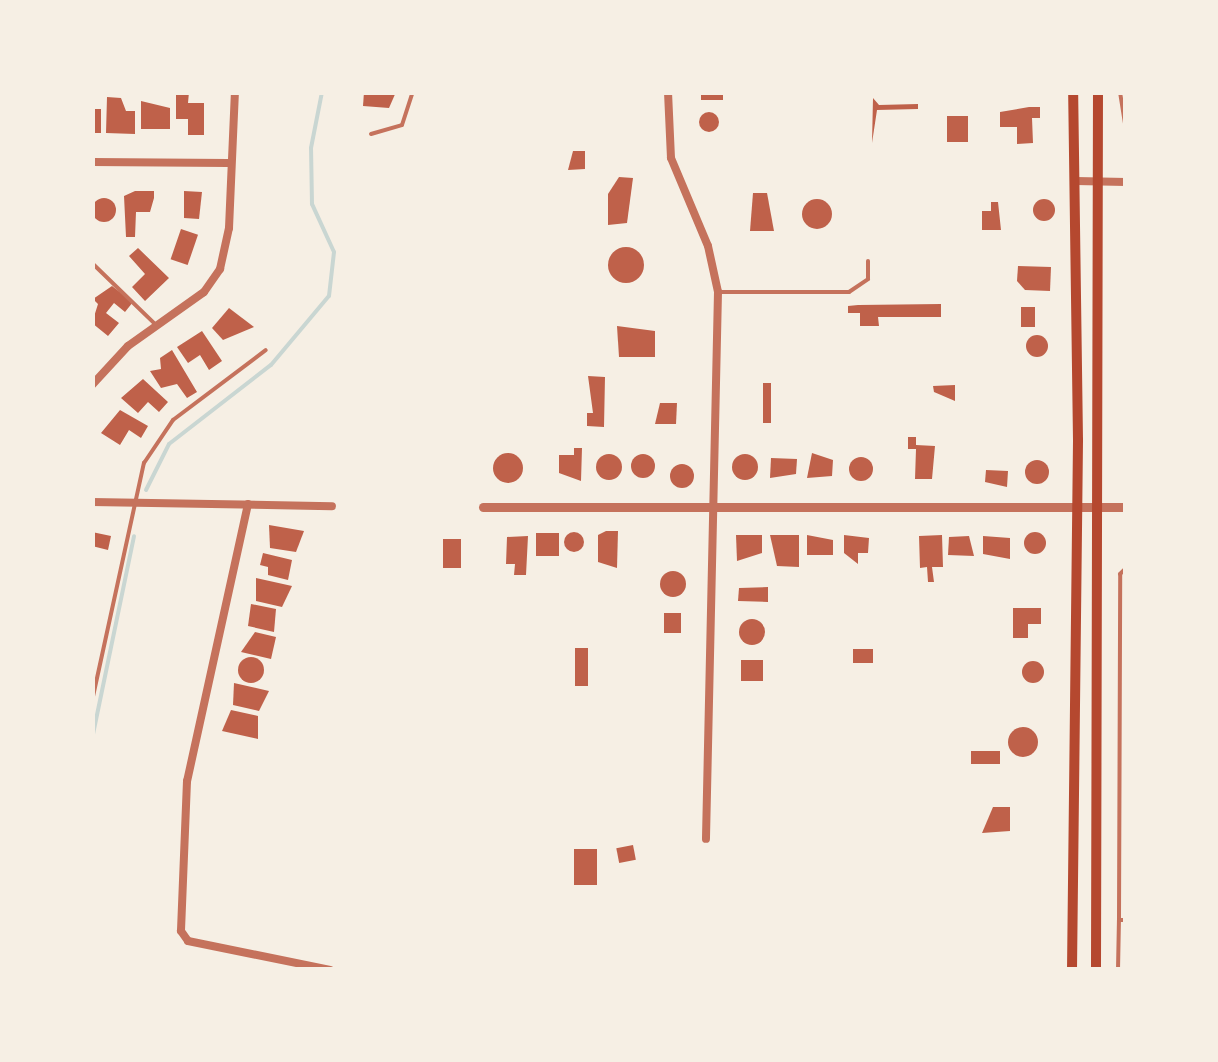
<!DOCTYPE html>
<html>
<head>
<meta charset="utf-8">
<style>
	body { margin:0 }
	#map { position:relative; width:1218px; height:1062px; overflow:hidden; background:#f6efe4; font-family:Karla,sans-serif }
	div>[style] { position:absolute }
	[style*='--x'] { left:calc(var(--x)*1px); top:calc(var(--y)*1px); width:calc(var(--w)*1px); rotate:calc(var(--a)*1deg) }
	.stream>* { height:4px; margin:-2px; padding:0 2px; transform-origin:2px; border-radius:2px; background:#c9d6d2 }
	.building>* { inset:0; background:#bf614a; transform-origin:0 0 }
	.round { border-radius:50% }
	.service>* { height:4px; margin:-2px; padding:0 2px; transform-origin:2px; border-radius:2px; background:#c5725c }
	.minor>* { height:8px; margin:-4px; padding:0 4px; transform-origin:4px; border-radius:4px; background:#c5725c }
	.tertiary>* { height:9px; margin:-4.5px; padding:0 4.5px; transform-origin:4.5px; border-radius:4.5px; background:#c5725c }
	.secondary>* { height:10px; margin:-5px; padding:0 5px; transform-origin:5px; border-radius:5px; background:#b5482f }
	span { translate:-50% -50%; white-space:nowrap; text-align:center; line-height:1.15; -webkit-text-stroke:10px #f6efe4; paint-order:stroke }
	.frame { position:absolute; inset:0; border:95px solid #f6efe4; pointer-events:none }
</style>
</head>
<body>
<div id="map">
	<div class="stream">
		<div style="--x:146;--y:490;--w:51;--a:-63.4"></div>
		<div style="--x:169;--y:444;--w:129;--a:-37.8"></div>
		<div style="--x:271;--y:365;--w:90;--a:-50"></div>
		<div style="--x:329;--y:296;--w:44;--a:-83.5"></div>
		<div style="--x:334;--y:252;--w:53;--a:-114.6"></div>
		<div style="--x:312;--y:204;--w:56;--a:-91"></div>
		<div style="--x:311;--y:148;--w:57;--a:-78.9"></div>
		<div style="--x:92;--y:739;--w:207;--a:-78.3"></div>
	</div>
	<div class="building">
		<div style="clip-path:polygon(176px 92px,189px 92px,188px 103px,204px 103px,204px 135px,188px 135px,188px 119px,176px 119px)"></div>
		<div style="clip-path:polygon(364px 92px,396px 92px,389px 108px,363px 106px)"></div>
		<div style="left:701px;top:92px;width:22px;height:8px"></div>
		<div style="clip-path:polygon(107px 97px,121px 98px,126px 111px,135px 111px,135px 134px,106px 133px)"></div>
		<div style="clip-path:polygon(873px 98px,879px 105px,918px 104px,918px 109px,877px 110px,872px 143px)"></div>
		<div style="clip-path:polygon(141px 101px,170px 108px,170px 129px,141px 129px)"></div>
		<div style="clip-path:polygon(1029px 107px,1040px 107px,1040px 118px,1032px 118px,1033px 143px,1017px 144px,1017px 127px,1000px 127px,1000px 112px)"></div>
		<div style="left:92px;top:109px;width:9px;height:24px"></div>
		<div class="round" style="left:699px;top:112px;width:20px;height:20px"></div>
		<div style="left:947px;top:116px;width:21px;height:26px"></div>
		<div style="clip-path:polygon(573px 151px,585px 151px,585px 169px,568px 170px)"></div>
		<div style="clip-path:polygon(619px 177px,633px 178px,627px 223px,608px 225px,608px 194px)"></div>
		<div style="clip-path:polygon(135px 191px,154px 191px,154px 198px,150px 212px,136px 212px,135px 237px,126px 237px,124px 196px)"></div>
		<div style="clip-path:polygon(184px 191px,202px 192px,199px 219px,184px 218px)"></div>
		<div style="clip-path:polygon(753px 193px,767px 193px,774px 231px,750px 231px)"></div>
		<div class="round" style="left:92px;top:198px;width:24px;height:24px"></div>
		<div class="round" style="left:1033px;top:199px;width:22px;height:22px"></div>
		<div class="round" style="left:802px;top:199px;width:30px;height:30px"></div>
		<div style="clip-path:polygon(991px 202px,998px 202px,1001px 230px,982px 230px,982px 211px,991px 211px)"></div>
		<div style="left:181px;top:229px;width:18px;height:32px;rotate:19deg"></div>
		<div class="round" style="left:608px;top:247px;width:36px;height:36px"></div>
		<div style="clip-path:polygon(138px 248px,169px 278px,145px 301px,132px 287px,145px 274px,129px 256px)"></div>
		<div style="clip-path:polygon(1018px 266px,1051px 267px,1050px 291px,1025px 290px,1017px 281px)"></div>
		<div style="clip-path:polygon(112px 286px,133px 302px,125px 312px,114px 303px,106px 313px,119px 323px,108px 336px,92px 323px,98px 304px,93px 299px)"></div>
		<div style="clip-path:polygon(941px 304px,941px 317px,878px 317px,879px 326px,860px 326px,860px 313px,848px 313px,848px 306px,858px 305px)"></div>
		<div style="left:1021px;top:307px;width:14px;height:20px"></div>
		<div style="clip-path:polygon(229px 308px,254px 327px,223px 340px,212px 328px)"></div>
		<div style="clip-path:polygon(617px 326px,655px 331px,655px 357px,619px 357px)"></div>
		<div style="clip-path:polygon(202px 331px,222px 361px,209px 370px,200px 355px,188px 363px,177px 347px)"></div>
		<div class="round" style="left:1026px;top:335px;width:22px;height:22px"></div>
		<div style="clip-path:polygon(172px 350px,197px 392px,187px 398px,177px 384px,161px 388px,150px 371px,161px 369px,160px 358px)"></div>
		<div style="clip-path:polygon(588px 376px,605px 377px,604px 427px,587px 426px,587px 413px,593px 413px)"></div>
		<div style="clip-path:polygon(143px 379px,168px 402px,159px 412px,148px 402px,138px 413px,121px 398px)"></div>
		<div style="left:763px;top:383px;width:8px;height:40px"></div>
		<div style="clip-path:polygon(955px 385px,955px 401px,934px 392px,933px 386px)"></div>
		<div style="clip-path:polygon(660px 403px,677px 403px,676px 424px,655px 424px)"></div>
		<div style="clip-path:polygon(120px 410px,148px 426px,141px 438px,129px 430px,120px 445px,101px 433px)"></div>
		<div style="clip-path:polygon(908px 437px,916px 437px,916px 445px,935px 446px,932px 479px,915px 479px,916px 449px,908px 449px)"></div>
		<div style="clip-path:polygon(574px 448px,582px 448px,581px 481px,559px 473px,559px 455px,574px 455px)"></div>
		<div class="round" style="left:493px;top:453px;width:30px;height:30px"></div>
		<div style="clip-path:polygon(812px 453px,833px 460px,832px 476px,807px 478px)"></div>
		<div class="round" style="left:732px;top:454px;width:26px;height:26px"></div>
		<div class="round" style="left:596px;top:454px;width:26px;height:26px"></div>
		<div class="round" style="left:631px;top:454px;width:24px;height:24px"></div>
		<div class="round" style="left:849px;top:457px;width:24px;height:24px"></div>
		<div style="clip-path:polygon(771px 458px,797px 459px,796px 474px,770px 478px)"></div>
		<div class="round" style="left:1025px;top:460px;width:24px;height:24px"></div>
		<div class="round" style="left:670px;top:464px;width:24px;height:24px"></div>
		<div style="clip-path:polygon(986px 470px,1008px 471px,1007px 487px,985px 482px)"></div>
		<div style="clip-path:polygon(269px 525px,304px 531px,296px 552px,270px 548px)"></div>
		<div style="clip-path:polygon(606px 531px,618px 531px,617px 568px,598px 562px,598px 535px)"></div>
		<div class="round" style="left:564px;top:532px;width:20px;height:20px"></div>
		<div class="round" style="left:1024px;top:532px;width:22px;height:22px"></div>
		<div style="clip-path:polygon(92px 532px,111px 536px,108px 550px,92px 546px)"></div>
		<div style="left:559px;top:533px;width:23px;height:23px;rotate:90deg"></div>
		<div style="clip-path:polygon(736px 535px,762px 535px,762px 553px,737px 561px)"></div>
		<div style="clip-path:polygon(770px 535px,799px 535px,799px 567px,777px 566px)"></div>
		<div style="clip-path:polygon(807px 535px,833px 540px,833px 555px,807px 555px)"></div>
		<div style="clip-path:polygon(844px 535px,869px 538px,868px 553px,858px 553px,858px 564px,844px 553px)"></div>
		<div style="clip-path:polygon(942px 535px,943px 567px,932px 567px,934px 582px,928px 582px,927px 567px,920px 568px,919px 536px)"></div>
		<div style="clip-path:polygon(528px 536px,526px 575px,514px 575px,515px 564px,506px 564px,507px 537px)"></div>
		<div style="clip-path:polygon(969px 536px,974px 556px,948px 555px,949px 537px)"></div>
		<div style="clip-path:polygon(983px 536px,1010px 538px,1010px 559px,983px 554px)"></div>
		<div style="left:443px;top:539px;width:18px;height:29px"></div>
		<div style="clip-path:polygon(263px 553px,292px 560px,288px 580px,268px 575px,268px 567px,260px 565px)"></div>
		<div class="round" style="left:660px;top:571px;width:26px;height:26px"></div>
		<div style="clip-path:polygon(256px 578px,292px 586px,282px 607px,256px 601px)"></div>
		<div style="clip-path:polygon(768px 587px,768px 602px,738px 601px,739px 588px)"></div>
		<div style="clip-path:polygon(251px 604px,276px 609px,274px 632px,248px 626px)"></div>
		<div style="clip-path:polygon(1013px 608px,1041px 608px,1041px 624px,1028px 624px,1028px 638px,1013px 638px)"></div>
		<div style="left:664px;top:613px;width:17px;height:20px"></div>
		<div class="round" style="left:739px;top:619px;width:26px;height:26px"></div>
		<div style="clip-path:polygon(255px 632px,276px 637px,271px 659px,241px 652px)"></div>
		<div style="left:575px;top:648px;width:13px;height:38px"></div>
		<div style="left:853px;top:649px;width:20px;height:14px"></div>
		<div class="round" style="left:238px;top:657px;width:26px;height:26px"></div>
		<div style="left:741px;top:660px;width:22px;height:21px"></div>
		<div class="round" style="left:1022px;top:661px;width:22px;height:22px"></div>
		<div style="clip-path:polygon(234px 683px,269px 691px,259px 711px,233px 705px)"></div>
		<div style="clip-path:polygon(231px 710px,258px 716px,258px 739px,222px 731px)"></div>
		<div class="round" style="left:1008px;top:727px;width:30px;height:30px"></div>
		<div style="left:971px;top:751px;width:29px;height:13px"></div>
		<div style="clip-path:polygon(993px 807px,1010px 807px,1010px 831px,982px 833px)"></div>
		<div style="left:633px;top:845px;width:15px;height:17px;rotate:79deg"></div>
		<div style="left:574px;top:849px;width:23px;height:36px"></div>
	</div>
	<div class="service">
		<div style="--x:1120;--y:92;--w:38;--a:81"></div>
		<div style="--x:371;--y:134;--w:32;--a:-16"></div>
		<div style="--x:402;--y:125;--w:35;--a:-72"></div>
		<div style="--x:1126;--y:231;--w:183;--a:90"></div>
		<div style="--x:92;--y:263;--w:89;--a:44.1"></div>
		<div style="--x:718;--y:292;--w:131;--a:0"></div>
		<div style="--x:849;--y:292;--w:23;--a:-34"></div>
		<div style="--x:868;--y:279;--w:18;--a:-90"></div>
		<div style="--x:92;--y:701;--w:244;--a:-77.7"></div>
		<div style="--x:144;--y:463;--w:52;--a:-56"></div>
		<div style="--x:173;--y:420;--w:116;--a:-37"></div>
		<div style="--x:1119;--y:920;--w:346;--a:-89.8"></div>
		<div style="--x:1120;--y:574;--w:8;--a:-45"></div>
		<div style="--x:1118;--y:970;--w:50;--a:-88.9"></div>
		<div style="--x:1119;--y:920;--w:7;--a:0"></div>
	</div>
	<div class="minor">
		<div style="--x:668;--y:92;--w:66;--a:87.4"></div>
		<div style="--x:671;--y:158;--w:95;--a:67.2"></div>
		<div style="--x:708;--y:246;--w:47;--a:77.7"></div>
		<div style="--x:718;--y:292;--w:547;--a:91.26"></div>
		<div style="--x:92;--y:162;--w:136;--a:0.4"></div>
		<div style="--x:1076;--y:181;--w:50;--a:1.1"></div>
		<div style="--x:92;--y:385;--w:53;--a:-47.3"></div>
		<div style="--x:128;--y:346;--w:93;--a:-35.4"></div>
		<div style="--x:204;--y:292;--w:28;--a:-55"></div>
		<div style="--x:220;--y:269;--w:42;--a:-77.6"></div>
		<div style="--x:229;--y:228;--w:136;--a:-87.5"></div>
		<div style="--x:92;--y:502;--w:240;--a:1"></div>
		<div style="--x:248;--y:504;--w:284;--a:102.4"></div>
		<div style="--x:187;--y:781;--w:150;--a:92.3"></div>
		<div style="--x:181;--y:931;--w:12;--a:55"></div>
		<div style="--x:188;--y:941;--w:145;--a:11.5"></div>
	</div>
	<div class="tertiary">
		<div style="--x:483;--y:507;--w:643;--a:0"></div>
	</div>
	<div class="secondary">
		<div style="--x:1072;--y:970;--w:530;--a:-89.35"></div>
		<div style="--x:1078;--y:440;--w:348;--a:-90.8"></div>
		<div style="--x:1096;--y:970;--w:878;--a:-89.87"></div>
	</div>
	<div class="frame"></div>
</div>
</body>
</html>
